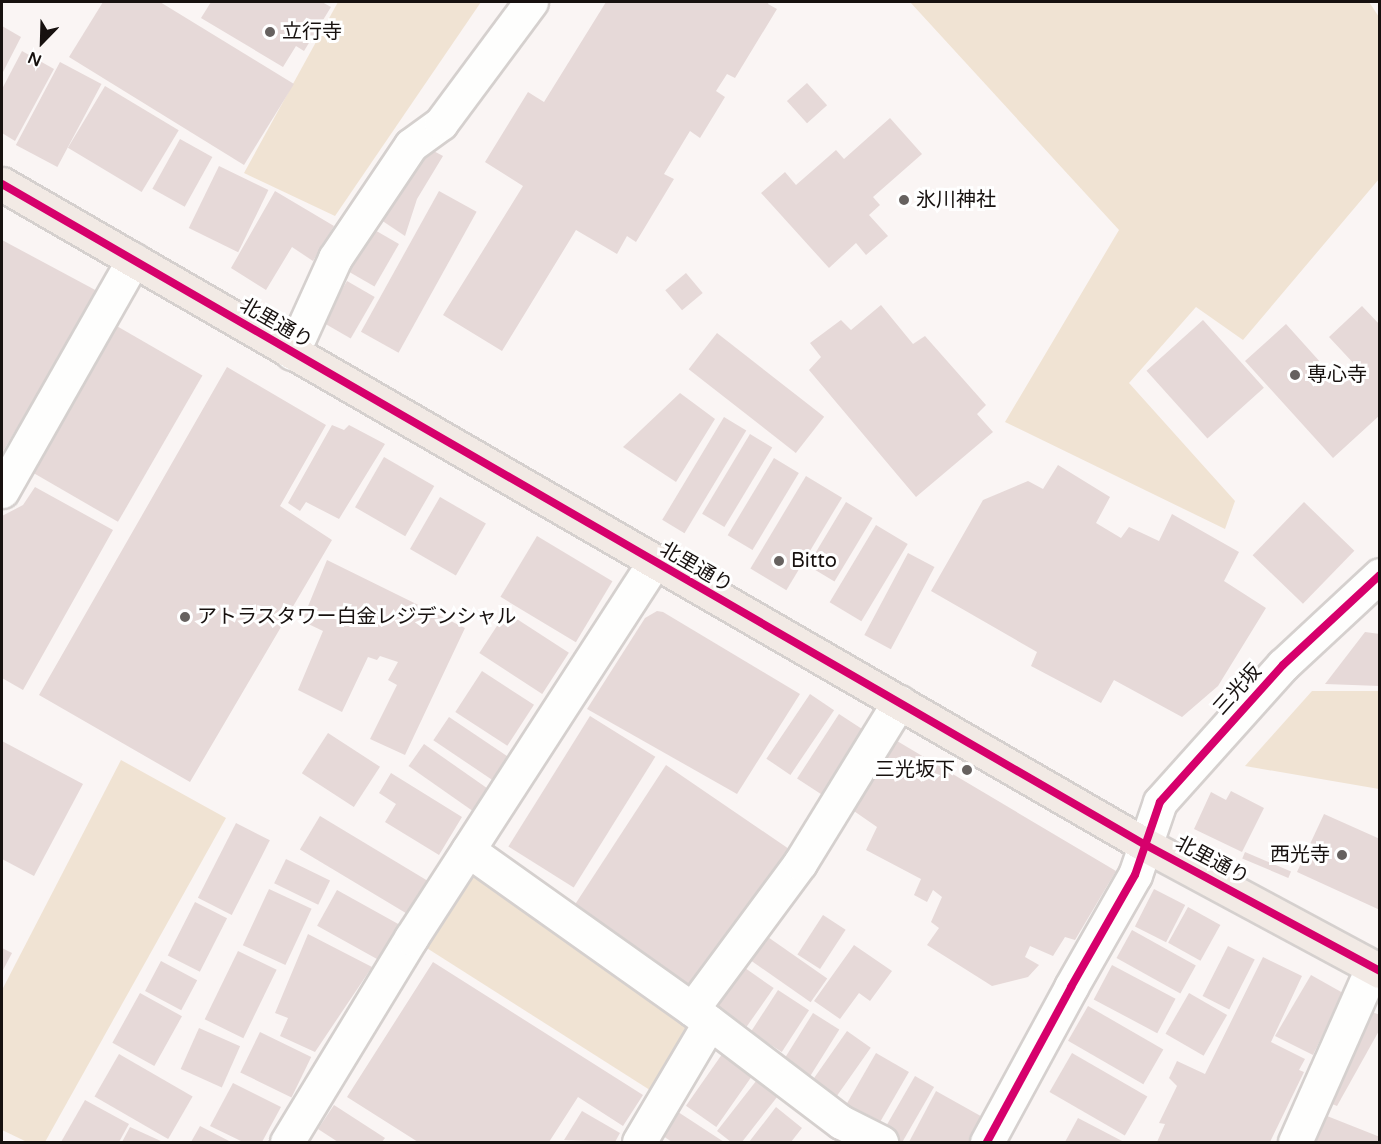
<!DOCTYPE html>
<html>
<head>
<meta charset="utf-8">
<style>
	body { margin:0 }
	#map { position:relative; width:1381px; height:1144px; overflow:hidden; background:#faf5f4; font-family:"Varela Round","Noto Sans JP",sans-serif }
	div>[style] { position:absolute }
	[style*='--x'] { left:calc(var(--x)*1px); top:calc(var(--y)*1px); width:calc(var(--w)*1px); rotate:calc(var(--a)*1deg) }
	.green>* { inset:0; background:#f0e3d3 }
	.building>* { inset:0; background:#e6d9d8; transform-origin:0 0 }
	.roads { filter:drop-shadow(2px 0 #d5d0ce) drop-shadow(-2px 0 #d5d0ce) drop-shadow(0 2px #d5d0ce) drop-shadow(0 -2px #d5d0ce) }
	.minor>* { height:33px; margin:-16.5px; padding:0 16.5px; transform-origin:16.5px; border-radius:16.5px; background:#fefefd }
	.major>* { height:33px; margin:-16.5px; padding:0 16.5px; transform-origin:16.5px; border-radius:16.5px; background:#f2eae5 }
	.cycleway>* { height:8px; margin:-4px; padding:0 4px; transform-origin:4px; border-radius:4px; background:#d6006c }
	.dots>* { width:16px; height:16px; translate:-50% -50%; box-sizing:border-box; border:3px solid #fff; border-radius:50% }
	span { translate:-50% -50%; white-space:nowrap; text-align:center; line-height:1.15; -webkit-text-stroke:6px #fff; paint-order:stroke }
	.poi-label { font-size:20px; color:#17110f }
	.left { translate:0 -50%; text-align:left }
	.right { translate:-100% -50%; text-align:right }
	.street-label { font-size:20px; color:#17110f }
	.frame { position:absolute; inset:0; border:3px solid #17110f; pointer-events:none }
	.north { position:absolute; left:12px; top:12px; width:60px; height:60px; -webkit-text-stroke:4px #fff; paint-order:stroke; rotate:203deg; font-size:16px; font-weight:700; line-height:24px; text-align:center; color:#17110f }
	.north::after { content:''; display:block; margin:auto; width:21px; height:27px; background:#17110f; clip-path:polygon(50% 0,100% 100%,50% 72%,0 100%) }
</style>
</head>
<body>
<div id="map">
	<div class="green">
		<div style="clip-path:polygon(338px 2px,481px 2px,335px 216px,244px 173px)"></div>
		<div style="clip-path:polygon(910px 2px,1369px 2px,1379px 17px,1379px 179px,1243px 340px,1196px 307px,1129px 383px,1235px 501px,1225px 529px,1005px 422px,1119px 230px)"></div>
		<div style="clip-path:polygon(1312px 691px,1379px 691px,1379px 789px,1245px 766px)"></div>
		<div style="clip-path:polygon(121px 760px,226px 818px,45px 1142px,27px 1142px,2px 1130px,2px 990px)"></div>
		<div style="clip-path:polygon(468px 850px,710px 1022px,664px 1099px,411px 938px)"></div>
	</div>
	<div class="building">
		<div style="clip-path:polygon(103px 2px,160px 2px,294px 84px,244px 165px,69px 57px)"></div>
		<div style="clip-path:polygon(211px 2px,322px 2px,331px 7px,304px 51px,296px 46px,283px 67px,201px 18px)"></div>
		<div style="clip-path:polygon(606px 2px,769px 2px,768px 4px,777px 9px,735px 78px,727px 74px,716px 91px,725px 97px,700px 138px,690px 131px,664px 174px,674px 179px,636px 242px,627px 236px,617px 254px,576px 230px,502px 351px,443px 315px,523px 186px,485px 162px,528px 92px,544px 102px)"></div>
		<div style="clip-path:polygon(2px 26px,21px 37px,2px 74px)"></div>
		<div style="clip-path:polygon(22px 51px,54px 69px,15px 141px,2px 133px,2px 89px)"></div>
		<div style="left:60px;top:62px;width:47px;height:94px;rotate:28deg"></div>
		<div style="left:807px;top:83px;width:30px;height:27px;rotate:48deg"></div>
		<div style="left:105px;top:86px;width:86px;height:72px;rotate:31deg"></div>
		<div style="clip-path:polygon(890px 118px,922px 154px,873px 197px,880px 205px,869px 215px,888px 236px,866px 255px,856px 243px,829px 268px,761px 193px,785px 172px,796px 185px,836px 150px,844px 159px)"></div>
		<div style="left:180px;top:139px;width:37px;height:57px;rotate:29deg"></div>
		<div style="clip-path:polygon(428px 148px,443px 156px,417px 199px,405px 236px,381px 220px)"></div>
		<div style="left:219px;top:166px;width:55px;height:69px;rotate:26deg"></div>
		<div style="clip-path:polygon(275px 191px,334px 226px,313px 261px,292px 247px,266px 290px,231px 268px)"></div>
		<div style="left:439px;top:191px;width:43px;height:161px;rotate:29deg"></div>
		<div style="left:373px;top:229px;width:30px;height:49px;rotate:30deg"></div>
		<div style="clip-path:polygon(2px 240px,99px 292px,2px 453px)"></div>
		<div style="left:686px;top:273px;width:26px;height:27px;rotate:50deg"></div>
		<div style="left:347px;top:281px;width:32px;height:48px;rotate:30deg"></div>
		<div style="clip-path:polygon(881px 305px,913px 344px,925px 336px,986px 405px,977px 414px,993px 432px,916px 497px,809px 370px,821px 357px,810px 343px,841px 320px,851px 330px)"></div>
		<div style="clip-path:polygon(1362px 306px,1380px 325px,1380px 415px,1333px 458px,1245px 361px,1286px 324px,1339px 383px,1357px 367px,1329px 337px)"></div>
		<div style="left:1203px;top:320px;width:91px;height:76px;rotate:48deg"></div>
		<div style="left:115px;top:325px;width:101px;height:169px;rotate:30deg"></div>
		<div style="left:717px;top:333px;width:136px;height:46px;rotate:38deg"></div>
		<div style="clip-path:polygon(227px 367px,326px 425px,280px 506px,332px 540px,190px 782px,39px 695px)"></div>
		<div style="clip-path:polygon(680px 393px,715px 419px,676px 482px,623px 447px)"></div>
		<div style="left:724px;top:417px;width:26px;height:120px;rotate:31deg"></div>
		<div style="clip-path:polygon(332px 425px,344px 430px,349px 425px,385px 444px,339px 519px,306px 502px,300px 511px,288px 503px)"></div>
		<div style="left:750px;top:434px;width:26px;height:93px;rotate:31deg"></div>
		<div style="left:384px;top:457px;width:58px;height:58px;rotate:30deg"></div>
		<div style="left:774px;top:458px;width:29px;height:90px;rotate:31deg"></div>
		<div style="clip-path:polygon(1058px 465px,1110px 497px,1096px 523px,1121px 538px,1129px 527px,1159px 541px,1172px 514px,1239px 552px,1224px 581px,1266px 608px,1218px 686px,1182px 717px,1114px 680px,1101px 703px,1031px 666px,1037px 652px,931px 591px,983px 500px,1028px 481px,1043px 489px)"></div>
		<div style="left:806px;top:476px;width:42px;height:108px;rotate:31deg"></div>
		<div style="clip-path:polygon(35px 487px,113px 530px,23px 690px,2px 678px,2px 516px,23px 505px)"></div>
		<div style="left:440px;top:497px;width:53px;height:60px;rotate:30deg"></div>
		<div style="left:846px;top:502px;width:31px;height:74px;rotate:31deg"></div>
		<div style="left:1304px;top:502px;width:70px;height:74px;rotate:44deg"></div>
		<div style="left:876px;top:525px;width:37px;height:90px;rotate:31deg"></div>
		<div style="left:537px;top:536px;width:88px;height:71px;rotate:31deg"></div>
		<div style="left:908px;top:553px;width:30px;height:93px;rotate:28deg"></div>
		<div style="clip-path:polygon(327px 560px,465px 628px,405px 755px,370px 739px,397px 685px,388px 680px,398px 662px,380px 656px,377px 660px,368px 657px,342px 712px,298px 690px,323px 631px,302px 621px)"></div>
		<div style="clip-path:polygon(657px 611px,663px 612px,800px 694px,737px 794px,587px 709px,645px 618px)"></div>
		<div style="left:506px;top:612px;width:75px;height:49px;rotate:33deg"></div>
		<div style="clip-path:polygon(1365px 632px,1380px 634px,1380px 686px,1325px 684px)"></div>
		<div style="left:482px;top:671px;width:62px;height:49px;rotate:33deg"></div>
		<div style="left:810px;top:694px;width:29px;height:78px;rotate:34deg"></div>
		<div style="left:839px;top:714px;width:38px;height:77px;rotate:33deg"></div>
		<div style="left:590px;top:716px;width:77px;height:154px;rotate:32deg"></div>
		<div style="left:449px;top:717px;width:73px;height:28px;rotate:34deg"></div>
		<div style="left:328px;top:733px;width:62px;height:48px;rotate:33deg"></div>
		<div style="clip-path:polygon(892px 738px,1116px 871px,1075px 940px,1065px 937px,1053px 956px,1030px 946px,1025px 957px,1039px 965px,1028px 977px,992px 986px,927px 945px,939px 928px,931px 922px,942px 897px,933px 890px,927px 902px,914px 895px,921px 879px,866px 850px,877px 827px,851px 809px)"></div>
		<div style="clip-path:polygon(2px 741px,83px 784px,34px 876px,2px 859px)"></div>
		<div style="left:424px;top:744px;width:78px;height:27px;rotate:35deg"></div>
		<div style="clip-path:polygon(666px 765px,789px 849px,694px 983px,682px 986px,574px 906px)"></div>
		<div style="clip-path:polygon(391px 773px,462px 817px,439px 855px,385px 822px,396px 804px,379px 793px)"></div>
		<div style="clip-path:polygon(1231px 791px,1264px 808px,1242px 852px,1194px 829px,1211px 792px,1226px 800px)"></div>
		<div style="clip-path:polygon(1324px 814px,1380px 839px,1380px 910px,1297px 872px)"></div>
		<div style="left:320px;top:816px;width:125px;height:39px;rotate:31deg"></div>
		<div style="left:236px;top:823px;width:38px;height:84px;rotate:27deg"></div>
		<div style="left:1245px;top:852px;width:50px;height:7px;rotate:23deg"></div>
		<div style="left:286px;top:859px;width:49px;height:27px;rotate:26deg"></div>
		<div style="left:269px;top:889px;width:47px;height:62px;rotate:25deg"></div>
		<div style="left:1154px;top:889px;width:35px;height:42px;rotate:27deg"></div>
		<div style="left:337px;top:890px;width:70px;height:41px;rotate:29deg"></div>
		<div style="left:195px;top:902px;width:36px;height:60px;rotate:27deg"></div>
		<div style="left:1188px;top:907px;width:37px;height:41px;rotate:29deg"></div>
		<div style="left:823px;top:915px;width:27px;height:47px;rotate:33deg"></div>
		<div style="left:1132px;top:930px;width:73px;height:32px;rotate:29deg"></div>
		<div style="clip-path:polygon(308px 934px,372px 967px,315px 1052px,280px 1036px,288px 1018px,275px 1013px)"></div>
		<div style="left:765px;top:935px;width:76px;height:29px;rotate:35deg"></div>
		<div style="clip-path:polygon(854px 945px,892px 971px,870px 1001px,859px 993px,840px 1019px,814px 1001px)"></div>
		<div style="left:1228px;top:946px;width:30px;height:56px;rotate:27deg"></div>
		<div style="clip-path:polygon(2px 948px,12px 953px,2px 972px)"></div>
		<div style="left:238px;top:951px;width:43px;height:76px;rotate:26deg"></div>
		<div style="clip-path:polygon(1263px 957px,1302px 976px,1271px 1042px,1305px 1059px,1299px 1070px,1304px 1072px,1270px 1142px,1157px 1142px,1165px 1124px,1159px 1123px,1177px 1086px,1169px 1078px,1177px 1061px,1205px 1074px)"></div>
		<div style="left:161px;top:961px;width:41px;height:34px;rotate:28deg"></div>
		<div style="clip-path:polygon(433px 962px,643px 1095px,623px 1126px,578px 1097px,549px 1142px,418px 1142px,347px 1097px)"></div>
		<div style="left:1112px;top:965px;width:72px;height:39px;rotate:28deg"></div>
		<div style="left:745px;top:968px;width:35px;height:47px;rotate:35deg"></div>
		<div style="clip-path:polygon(1311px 975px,1343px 993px,1313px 1055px,1275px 1036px)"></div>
		<div style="left:778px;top:990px;width:37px;height:50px;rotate:33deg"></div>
		<div style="left:140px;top:993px;width:48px;height:57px;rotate:29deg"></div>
		<div style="left:1189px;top:993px;width:44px;height:47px;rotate:30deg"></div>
		<div style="left:1088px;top:1006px;width:87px;height:40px;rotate:30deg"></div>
		<div style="clip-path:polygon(1362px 1008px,1380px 1015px,1380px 1029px,1337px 1106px,1325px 1101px)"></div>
		<div style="left:813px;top:1013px;width:31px;height:56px;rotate:32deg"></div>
		<div style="left:199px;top:1028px;width:45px;height:45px;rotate:24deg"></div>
		<div style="left:847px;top:1031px;width:29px;height:61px;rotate:35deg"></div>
		<div style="left:260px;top:1032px;width:57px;height:45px;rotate:26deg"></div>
		<div style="left:725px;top:1050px;width:37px;height:68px;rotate:35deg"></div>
		<div style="left:876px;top:1053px;width:38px;height:62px;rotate:30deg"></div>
		<div style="left:1072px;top:1053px;width:87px;height:45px;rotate:30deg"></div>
		<div style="left:119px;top:1054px;width:85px;height:49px;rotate:30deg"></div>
		<div style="clip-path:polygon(760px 1076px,781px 1092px,742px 1142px,731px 1142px,717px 1131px)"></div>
		<div style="left:915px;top:1076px;width:22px;height:64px;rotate:30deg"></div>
		<div style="clip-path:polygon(233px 1083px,281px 1107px,262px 1142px,243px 1142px,210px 1126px)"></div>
		<div style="clip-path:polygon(936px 1091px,986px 1119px,974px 1142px,909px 1142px)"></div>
		<div style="clip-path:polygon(85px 1100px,129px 1124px,119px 1142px,61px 1142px)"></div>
		<div style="clip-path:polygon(334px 1105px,385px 1138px,382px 1142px,338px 1142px,318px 1129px)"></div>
		<div style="clip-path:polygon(776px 1107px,802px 1128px,791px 1142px,749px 1142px)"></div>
		<div style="clip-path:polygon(675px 1110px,724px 1142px,672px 1142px,660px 1134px)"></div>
		<div style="clip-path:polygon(582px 1111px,620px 1133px,615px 1142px,564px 1140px)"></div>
		<div style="clip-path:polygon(1322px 1114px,1380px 1137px,1380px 1142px,1310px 1142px)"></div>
		<div style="clip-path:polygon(1078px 1118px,1124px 1142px,1065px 1142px)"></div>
		<div style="clip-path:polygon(200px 1126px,231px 1142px,191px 1142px)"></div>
		<div style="clip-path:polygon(130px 1127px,163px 1142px,122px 1142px)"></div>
	</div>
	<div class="roads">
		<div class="minor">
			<div style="--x:292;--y:353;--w:104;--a:-65.6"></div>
			<div style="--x:335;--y:258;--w:136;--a:-56.1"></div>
			<div style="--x:411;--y:145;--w:37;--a:-36"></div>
			<div style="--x:441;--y:123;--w:151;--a:-53.4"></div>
			<div style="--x:2;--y:491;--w:266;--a:-60.4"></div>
			<div style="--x:468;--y:850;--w:275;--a:35.4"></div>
			<div style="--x:692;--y:1009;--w:182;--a:-53.5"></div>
			<div style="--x:800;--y:863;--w:189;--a:-58.4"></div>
			<div style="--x:692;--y:1009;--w:187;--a:37.2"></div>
			<div style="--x:841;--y:1122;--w:45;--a:26.6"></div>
			<div style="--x:287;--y:1142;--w:239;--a:-58.7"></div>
			<div style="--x:411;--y:938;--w:448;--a:-57.1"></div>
			<div style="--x:639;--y:1142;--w:139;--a:-59.4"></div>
			<div style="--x:987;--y:1142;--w:176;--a:-61.5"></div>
			<div style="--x:1071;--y:987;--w:129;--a:-60.3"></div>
			<div style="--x:1135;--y:875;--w:77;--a:-71.1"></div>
			<div style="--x:1160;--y:802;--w:184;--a:-48.1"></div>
			<div style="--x:1283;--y:665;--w:132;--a:-42.9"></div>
			<div style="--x:1295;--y:1142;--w:190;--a:-66.1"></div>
		</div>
		<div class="major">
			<div style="--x:2;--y:184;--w:1319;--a:30.03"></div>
			<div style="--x:1144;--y:844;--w:268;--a:28.3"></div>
		</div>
	</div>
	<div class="cycleway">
		<div style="--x:2;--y:184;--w:1319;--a:30.03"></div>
		<div style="--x:1144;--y:844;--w:268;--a:28.3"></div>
		<div style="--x:987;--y:1142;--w:176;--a:-61.5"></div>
		<div style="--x:1071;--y:987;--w:129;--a:-60.3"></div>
		<div style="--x:1135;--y:875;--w:77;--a:-71.1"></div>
		<div style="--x:1160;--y:802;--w:184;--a:-48.1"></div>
		<div style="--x:1283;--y:665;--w:132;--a:-42.9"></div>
	</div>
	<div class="dots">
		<div style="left:270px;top:32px;background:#66615f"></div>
		<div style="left:904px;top:200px;background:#66615f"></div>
		<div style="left:1295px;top:375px;background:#66615f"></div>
		<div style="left:779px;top:561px;background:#66615f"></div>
		<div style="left:185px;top:617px;background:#66615f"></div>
		<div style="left:967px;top:770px;background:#66615f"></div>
		<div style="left:1342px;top:855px;background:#66615f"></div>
	</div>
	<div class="poi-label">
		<span class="left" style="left:282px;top:32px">立行寺</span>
		<span class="left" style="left:916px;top:200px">氷川神社</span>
		<span class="left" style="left:1307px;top:375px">専心寺</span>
		<span class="left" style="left:791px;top:561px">Bitto</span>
		<span class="left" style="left:197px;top:617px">アトラスタワー白金レジデンシャル</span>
		<span class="right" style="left:955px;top:770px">三光坂下</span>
		<span class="right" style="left:1330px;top:855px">西光寺</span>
	</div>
	<div class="street-label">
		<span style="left:276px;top:324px;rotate:30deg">北里通り</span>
		<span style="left:696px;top:568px;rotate:30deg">北里通り</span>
		<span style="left:1238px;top:690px;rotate:-48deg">三光坂</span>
		<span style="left:1212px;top:861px;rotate:28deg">北里通り</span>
	</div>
	<div class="frame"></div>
	<div class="north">N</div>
</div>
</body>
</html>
